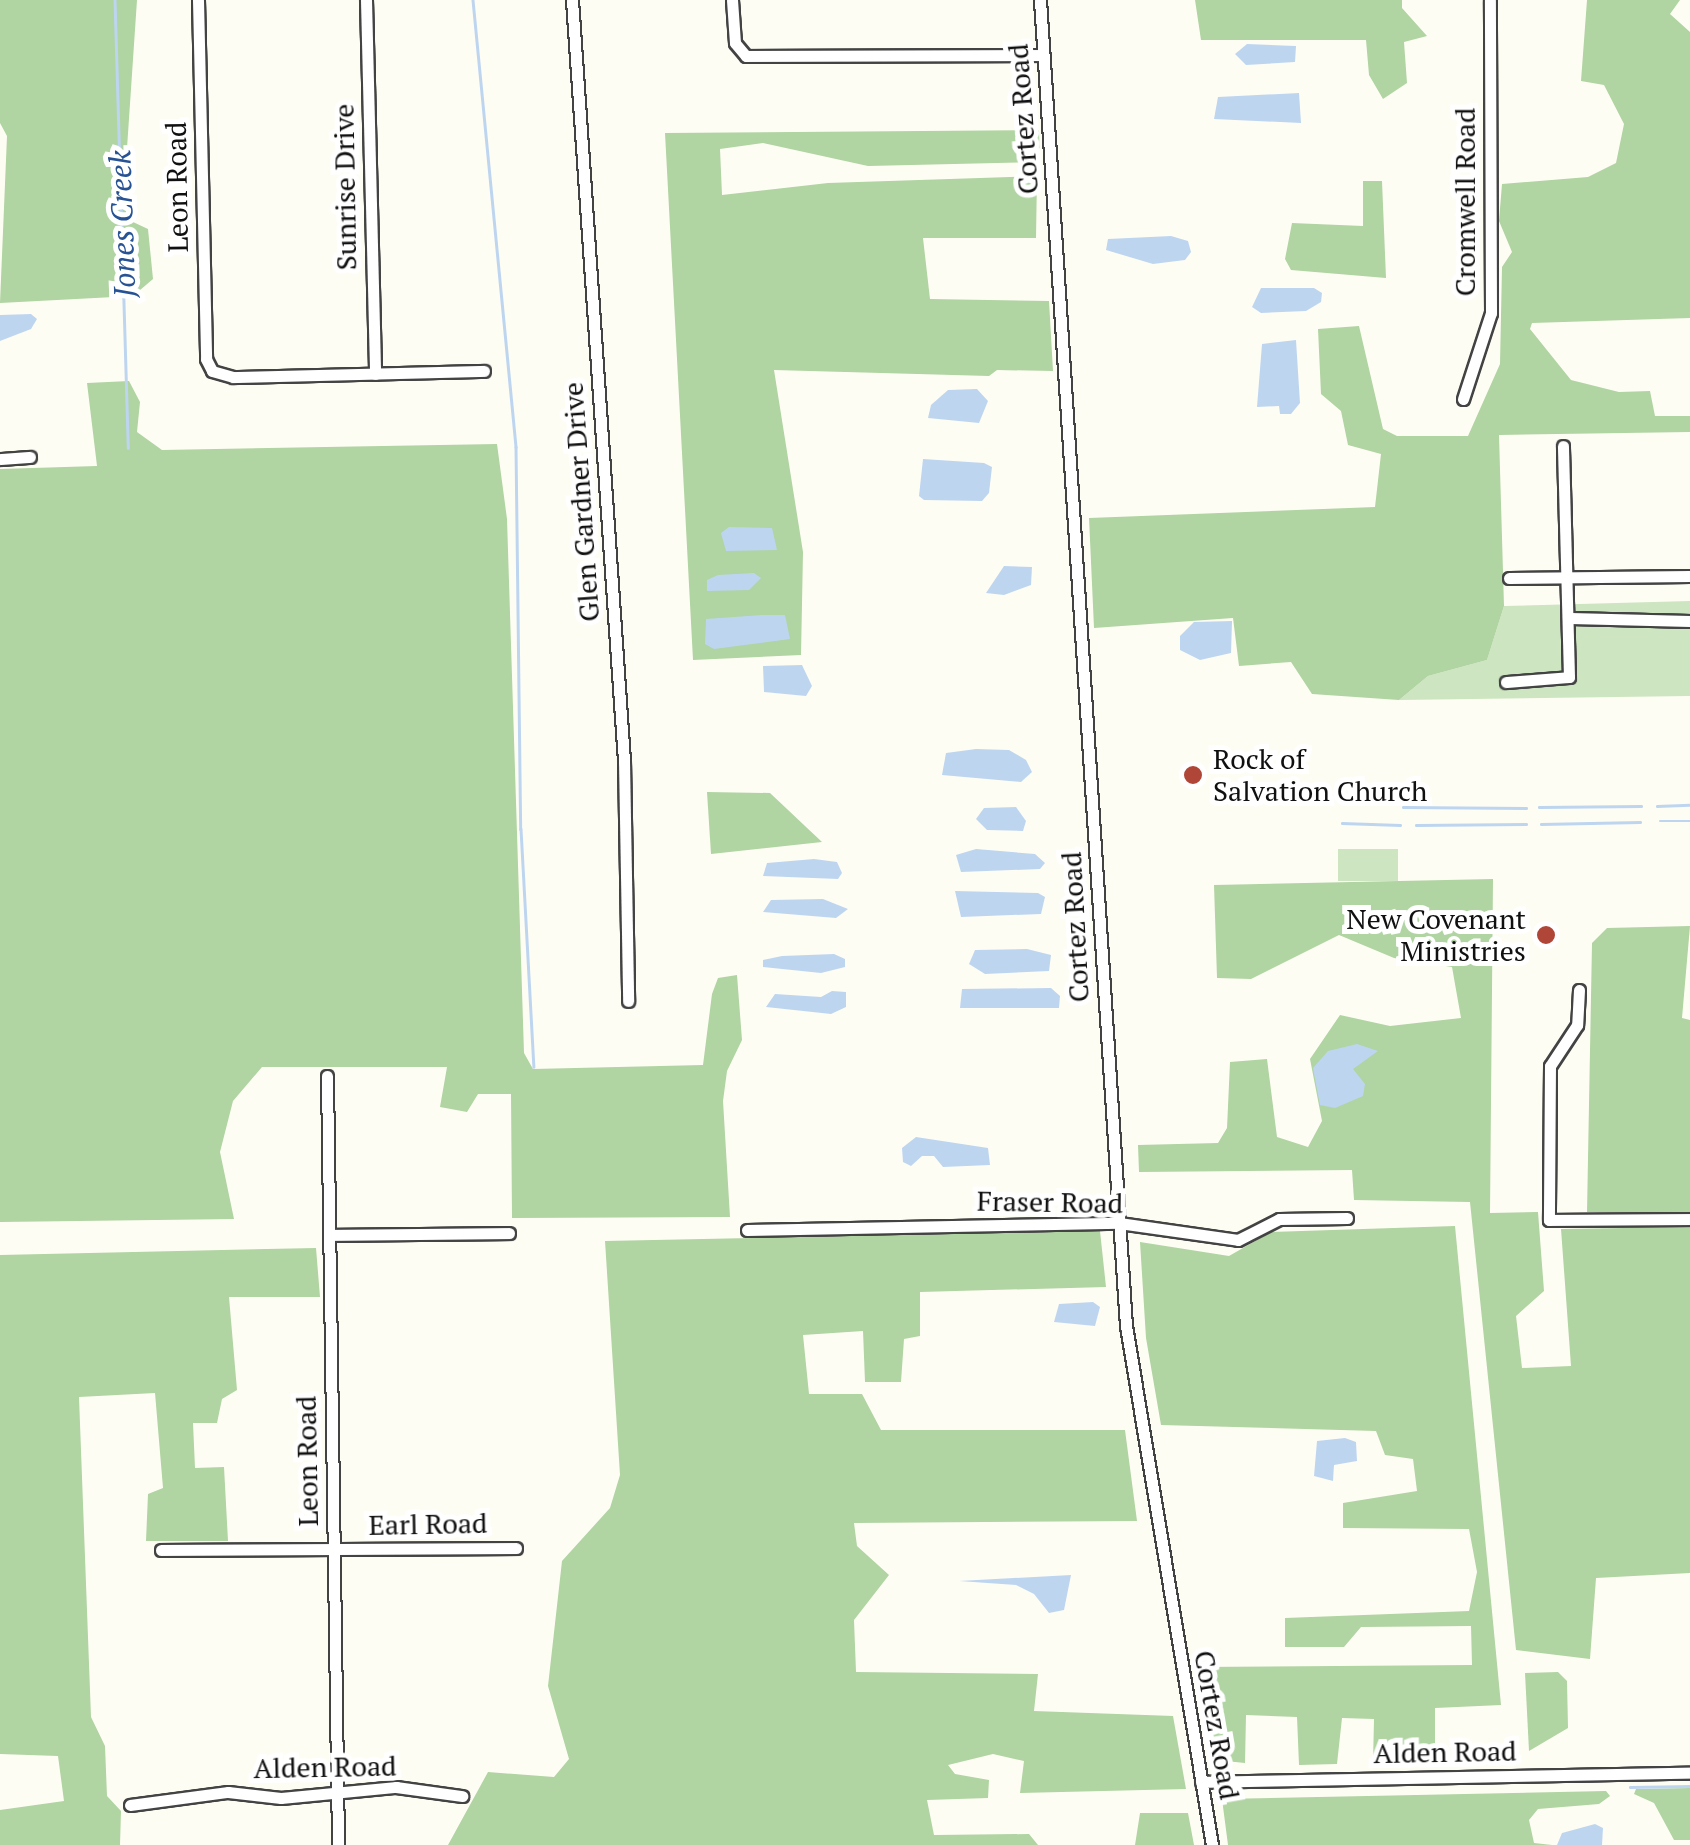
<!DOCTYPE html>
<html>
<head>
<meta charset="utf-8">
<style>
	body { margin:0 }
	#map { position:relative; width:1690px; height:1845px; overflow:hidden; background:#fefdf4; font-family:"PT Serif",serif }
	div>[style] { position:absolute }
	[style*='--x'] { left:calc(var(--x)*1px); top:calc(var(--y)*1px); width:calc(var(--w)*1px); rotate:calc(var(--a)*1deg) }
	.green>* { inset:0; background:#cde5c0; transform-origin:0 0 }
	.forest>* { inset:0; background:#b0d4a2 }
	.water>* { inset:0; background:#bed5f0 }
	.stream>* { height:2.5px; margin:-1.25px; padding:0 1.25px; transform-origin:1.25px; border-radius:1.25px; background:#bed5f0 }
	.roads { filter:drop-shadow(2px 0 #434343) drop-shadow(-2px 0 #434343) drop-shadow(0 2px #434343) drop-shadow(0 -2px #434343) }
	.minor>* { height:11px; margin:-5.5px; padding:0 5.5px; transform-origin:5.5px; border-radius:5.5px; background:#fff }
	.dots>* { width:28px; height:28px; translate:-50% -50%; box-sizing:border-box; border:5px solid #fff; border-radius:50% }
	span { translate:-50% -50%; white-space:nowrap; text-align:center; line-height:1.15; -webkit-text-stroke:10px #fff; paint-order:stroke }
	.street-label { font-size:28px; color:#101010 }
	.poi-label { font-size:28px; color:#101010 }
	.left { translate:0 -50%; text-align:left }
	.right { translate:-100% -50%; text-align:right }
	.water-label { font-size:30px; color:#275294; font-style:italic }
</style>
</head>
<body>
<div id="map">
	<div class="green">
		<div style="clip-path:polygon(1690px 601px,1690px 696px,1399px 700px,1428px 676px,1487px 660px,1504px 606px)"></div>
		<div style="left:1338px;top:849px;width:60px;height:32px"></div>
	</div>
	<div class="forest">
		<div style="clip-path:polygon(0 0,137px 0,126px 163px,133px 222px,148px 229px,153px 279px,133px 296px,0 303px,7px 136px,0 123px)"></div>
		<div style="clip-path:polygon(1195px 0,1402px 0,1402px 8px,1427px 36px,1404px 42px,1407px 83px,1383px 99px,1369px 75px,1366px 40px,1201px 40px)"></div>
		<div style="clip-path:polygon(1587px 0,1680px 0,1670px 14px,1690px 32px,1690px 318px,1532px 323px,1530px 329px,1571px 380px,1619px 392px,1650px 391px,1655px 416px,1690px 416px,1690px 432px,1499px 435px,1504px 606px,1487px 660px,1428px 676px,1399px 700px,1312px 694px,1291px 662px,1239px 666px,1233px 618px,1094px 628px,1089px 518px,1375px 507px,1381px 454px,1348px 445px,1341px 411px,1321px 394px,1318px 329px,1359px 326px,1383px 429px,1397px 436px,1468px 436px,1500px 364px,1502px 267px,1512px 252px,1499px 221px,1502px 184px,1588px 177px,1616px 163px,1624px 124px,1604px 85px,1581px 81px)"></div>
		<div style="clip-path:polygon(1039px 130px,1040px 162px,868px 166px,763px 143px,720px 149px,722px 195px,828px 183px,1037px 176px,1036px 238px,923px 238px,930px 299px,1049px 301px,1053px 371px,997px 370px,989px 376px,774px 370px,803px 552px,801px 655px,693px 660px,665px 133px)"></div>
		<div style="clip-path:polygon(1363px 181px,1382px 181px,1386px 278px,1291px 270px,1285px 259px,1292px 223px,1363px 226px)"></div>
		<div style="clip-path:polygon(129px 381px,140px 402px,137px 432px,162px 450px,497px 444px,507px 519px,524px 1053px,533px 1069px,703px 1065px,712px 994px,718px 978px,737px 975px,742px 1040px,727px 1071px,723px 1101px,730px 1217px,512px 1218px,511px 1094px,478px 1094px,467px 1112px,440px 1107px,447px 1067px,262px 1067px,233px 1101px,220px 1152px,234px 1219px,0 1222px,0 469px,97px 466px,87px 383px)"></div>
		<div style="clip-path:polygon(707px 792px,770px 793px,822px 842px,711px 854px)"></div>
		<div style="clip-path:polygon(1493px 879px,1490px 1213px,1538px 1212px,1544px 1291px,1516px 1316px,1522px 1368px,1571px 1366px,1561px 1229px,1690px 1227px,1690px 1573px,1596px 1578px,1590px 1659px,1516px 1650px,1470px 1202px,1354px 1200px,1352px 1170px,1139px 1172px,1138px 1145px,1218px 1143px,1227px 1128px,1230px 1062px,1267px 1059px,1277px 1137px,1308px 1147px,1322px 1121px,1310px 1059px,1340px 1015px,1390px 1026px,1461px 1018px,1452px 967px,1394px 958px,1339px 935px,1251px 979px,1217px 978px,1214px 885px)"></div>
		<div style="clip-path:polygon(1690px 926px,1682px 1018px,1690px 1020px,1690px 1212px,1587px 1212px,1592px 943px,1607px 928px)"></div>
		<div style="clip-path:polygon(1455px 1226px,1501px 1705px,1435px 1708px,1435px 1760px,1373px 1762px,1374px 1719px,1342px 1718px,1337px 1764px,1299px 1765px,1297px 1717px,1246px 1715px,1245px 1763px,1216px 1760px,1197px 1667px,1472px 1665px,1471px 1626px,1361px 1627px,1344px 1647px,1285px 1647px,1285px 1618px,1469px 1611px,1477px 1572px,1469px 1529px,1343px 1528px,1343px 1503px,1417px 1491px,1413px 1459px,1385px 1455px,1376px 1431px,1161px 1425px,1146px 1338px,1140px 1242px,1229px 1256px,1271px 1232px)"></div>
		<div style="clip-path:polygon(1100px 1231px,1106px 1287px,920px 1292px,920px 1336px,904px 1339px,901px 1382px,865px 1382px,863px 1331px,803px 1335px,809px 1394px,862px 1394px,881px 1430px,1125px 1430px,1137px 1521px,854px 1523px,857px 1546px,889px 1575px,854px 1620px,856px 1672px,1038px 1674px,1034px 1711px,1173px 1716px,1186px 1789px,1020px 1793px,1024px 1761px,993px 1754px,948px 1765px,955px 1774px,989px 1780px,988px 1798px,927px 1800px,934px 1835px,1029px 1834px,1038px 1845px,448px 1845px,488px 1772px,554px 1777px,569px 1759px,548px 1686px,562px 1561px,610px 1508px,620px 1475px,605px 1241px)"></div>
		<div style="clip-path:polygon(316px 1248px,320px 1297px,229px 1297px,237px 1390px,222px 1399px,217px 1423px,193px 1423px,195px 1468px,224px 1467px,228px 1541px,146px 1541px,148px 1494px,163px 1488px,155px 1393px,79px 1397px,91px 1717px,105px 1746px,107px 1796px,121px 1811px,120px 1845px,0 1845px,0 1810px,64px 1801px,58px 1756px,0 1754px,0 1255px)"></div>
		<div style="clip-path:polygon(1558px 1672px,1567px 1681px,1568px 1728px,1529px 1751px,1525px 1673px)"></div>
		<div style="clip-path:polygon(1690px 1788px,1690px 1840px,1674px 1840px,1654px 1803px,1634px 1794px,1636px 1789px)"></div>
		<div style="clip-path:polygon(1606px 1791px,1610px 1796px,1599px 1804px,1538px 1809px,1529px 1820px,1534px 1843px,1552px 1845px,1228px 1845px,1222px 1799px)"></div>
		<div style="clip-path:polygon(1140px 1813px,1188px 1813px,1194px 1845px,1135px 1845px)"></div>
	</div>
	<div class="water">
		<div style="clip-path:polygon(1247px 44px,1296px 46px,1295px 62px,1246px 65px,1235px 54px)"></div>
		<div style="clip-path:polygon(1299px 93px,1301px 123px,1214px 119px,1218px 97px)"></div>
		<div style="clip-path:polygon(1171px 236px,1188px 241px,1191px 252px,1185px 260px,1153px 264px,1106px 250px,1108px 239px)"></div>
		<div style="clip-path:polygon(1261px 288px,1314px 288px,1322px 293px,1321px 302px,1306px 311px,1261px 313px,1252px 307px)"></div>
		<div style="clip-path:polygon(31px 314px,37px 319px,31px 329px,0 341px,0 315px)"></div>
		<div style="clip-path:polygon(1296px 340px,1300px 403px,1291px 414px,1280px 414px,1279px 406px,1257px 407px,1262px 344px)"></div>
		<div style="clip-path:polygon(977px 389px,988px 401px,979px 423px,928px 418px,931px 405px,948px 390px)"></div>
		<div style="clip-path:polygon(923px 459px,984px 463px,992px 467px,989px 493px,982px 501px,924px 500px,919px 496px)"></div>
		<div style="clip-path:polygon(729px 527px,772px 528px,777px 550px,726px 551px,721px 533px)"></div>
		<div style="clip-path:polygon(1004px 566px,1032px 567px,1031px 585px,1004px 595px,986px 593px)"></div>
		<div style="clip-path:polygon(754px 573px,761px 578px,749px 590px,707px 591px,707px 580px,718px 575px)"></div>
		<div style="clip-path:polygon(762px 615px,785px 615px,790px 639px,714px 649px,705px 644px,706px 619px)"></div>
		<div style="clip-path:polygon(1232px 621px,1231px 653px,1200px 660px,1180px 650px,1180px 636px,1194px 622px)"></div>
		<div style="clip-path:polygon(802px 665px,812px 686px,806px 696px,764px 692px,763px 666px)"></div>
		<div style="clip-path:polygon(976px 749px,1009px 750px,1026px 760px,1032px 772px,1021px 782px,942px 775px,946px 753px)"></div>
		<div style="clip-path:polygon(1016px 807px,1026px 821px,1023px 831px,987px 830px,976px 819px,984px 808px)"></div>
		<div style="clip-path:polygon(976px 849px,1035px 854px,1045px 863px,1040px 869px,961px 872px,956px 855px)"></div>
		<div style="clip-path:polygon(814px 859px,837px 862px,842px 873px,838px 879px,763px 876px,767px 863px)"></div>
		<div style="clip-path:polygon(955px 891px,1038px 893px,1045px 897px,1041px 914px,961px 917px)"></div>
		<div style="clip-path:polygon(823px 899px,848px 909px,836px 918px,763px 912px,771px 900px)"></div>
		<div style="clip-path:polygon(1027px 949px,1051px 955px,1049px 971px,985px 974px,969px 964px,975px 950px)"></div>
		<div style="clip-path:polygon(834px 954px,845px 959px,845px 967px,821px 973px,763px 967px,763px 960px,782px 956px)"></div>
		<div style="clip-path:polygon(1051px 988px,1060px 996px,1059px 1008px,960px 1008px,962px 989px)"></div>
		<div style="clip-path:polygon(832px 991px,846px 992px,846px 1007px,831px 1014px,766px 1007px,775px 994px,821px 997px)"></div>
		<div style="clip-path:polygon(1357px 1044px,1378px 1051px,1353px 1069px,1365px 1084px,1363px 1096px,1335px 1108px,1320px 1105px,1313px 1068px,1328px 1051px)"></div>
		<div style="clip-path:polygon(916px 1137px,988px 1148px,990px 1165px,943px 1167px,934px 1156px,922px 1156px,911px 1166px,903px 1162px,902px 1148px)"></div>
		<div style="clip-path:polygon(1093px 1302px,1100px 1307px,1095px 1326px,1054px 1322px,1059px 1304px)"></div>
		<div style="clip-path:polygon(1345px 1438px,1356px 1442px,1357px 1461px,1334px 1465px,1333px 1481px,1314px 1476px,1317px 1441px)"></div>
		<div style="clip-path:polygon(1071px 1575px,1064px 1610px,1049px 1613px,1034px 1594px,1016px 1585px,959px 1581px)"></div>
		<div style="clip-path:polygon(1595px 1824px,1603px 1828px,1602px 1845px,1557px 1845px,1562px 1833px)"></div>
	</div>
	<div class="stream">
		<div style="--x:115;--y:0;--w:448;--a:88.3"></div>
		<div style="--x:473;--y:0;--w:449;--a:84.5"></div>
		<div style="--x:516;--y:447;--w:382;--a:89.3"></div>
		<div style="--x:521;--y:829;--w:238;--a:86.9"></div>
		<div style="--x:1657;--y:806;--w:33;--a:-2"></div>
		<div style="--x:1403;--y:807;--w:123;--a:0.5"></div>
		<div style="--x:1539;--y:807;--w:102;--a:-0.6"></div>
		<div style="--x:1660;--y:821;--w:30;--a:0"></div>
		<div style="--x:1342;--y:823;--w:58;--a:2"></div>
		<div style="--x:1541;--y:824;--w:99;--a:-1.2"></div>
		<div style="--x:1416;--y:825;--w:110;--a:-0.5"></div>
		<div style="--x:1630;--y:1787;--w:60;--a:-1"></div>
	</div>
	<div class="roads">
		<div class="minor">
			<div style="--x:198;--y:0;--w:359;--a:88.7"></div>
			<div style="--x:206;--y:359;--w:13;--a:63"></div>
			<div style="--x:212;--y:371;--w:22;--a:16"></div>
			<div style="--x:233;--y:377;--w:251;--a:-1.4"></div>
			<div style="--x:366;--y:0;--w:374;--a:88.6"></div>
			<div style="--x:572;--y:0;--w:763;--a:86.09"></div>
			<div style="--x:624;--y:761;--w:240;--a:89"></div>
			<div style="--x:732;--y:0;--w:43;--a:86"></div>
			<div style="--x:735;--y:43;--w:17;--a:50"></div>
			<div style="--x:746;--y:56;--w:297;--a:-0.2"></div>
			<div style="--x:1040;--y:0;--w:1329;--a:86.29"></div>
			<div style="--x:1126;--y:1326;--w:526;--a:80.59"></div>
			<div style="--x:1463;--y:399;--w:90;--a:-72"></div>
			<div style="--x:1491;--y:313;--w:313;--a:-90.2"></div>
			<div style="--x:0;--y:459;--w:30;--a:-4"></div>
			<div style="--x:1509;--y:578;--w:181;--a:-0.6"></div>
			<div style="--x:1570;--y:618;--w:120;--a:1.4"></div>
			<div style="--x:1506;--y:682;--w:63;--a:-4.5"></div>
			<div style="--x:1569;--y:677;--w:231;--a:-91.5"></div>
			<div style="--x:1579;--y:990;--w:35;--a:93"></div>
			<div style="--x:1577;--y:1025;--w:49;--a:123.4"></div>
			<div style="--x:1550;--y:1066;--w:154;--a:90.4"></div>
			<div style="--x:1549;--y:1220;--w:141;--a:-0.4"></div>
			<div style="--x:327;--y:1076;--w:769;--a:89.18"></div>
			<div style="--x:747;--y:1230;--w:372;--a:-1.1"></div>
			<div style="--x:1119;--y:1223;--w:120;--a:8.1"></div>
			<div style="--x:1238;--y:1240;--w:46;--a:-27.1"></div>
			<div style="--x:1279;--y:1219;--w:68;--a:-0.8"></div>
			<div style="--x:329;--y:1235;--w:180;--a:-0.6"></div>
			<div style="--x:161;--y:1550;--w:355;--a:-0.3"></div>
			<div style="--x:1201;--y:1782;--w:489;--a:-1.1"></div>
			<div style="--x:130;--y:1805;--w:99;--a:-7.6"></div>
			<div style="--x:228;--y:1792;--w:53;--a:6.5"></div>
			<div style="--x:281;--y:1798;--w:116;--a:-5.5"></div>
			<div style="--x:396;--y:1787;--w:67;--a:7.8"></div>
		</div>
	</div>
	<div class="dots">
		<div style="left:1193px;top:775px;background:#b04637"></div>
		<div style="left:1546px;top:935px;background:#b04637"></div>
	</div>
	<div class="street-label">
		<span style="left:1023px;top:119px;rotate:-94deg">Cortez Road</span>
		<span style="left:177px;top:187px;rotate:-91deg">Leon Road</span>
		<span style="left:345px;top:187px;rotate:-91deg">Sunrise Drive</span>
		<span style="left:1465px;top:202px;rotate:-90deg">Cromwell Road</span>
		<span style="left:581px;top:502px;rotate:-94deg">Glen Gardner Drive</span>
		<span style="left:1075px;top:927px;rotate:-93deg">Cortez Road</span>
		<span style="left:1050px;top:1202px;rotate:1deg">Fraser Road</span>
		<span style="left:307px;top:1461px;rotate:-91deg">Leon Road</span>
		<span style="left:428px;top:1524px;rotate:-1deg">Earl Road</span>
		<span style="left:1217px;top:1725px;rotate:80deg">Cortez Road</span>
		<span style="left:1445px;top:1752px;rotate:-1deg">Alden Road</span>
		<span style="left:325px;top:1767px;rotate:-1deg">Alden Road</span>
	</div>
	<div class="poi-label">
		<span class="left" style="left:1213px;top:775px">Rock of<br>Salvation Church</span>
		<span class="right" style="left:1526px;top:935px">New Covenant<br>Ministries</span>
	</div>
	<div class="water-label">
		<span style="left:122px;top:224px;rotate:-92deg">Jones Creek</span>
	</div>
</div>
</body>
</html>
